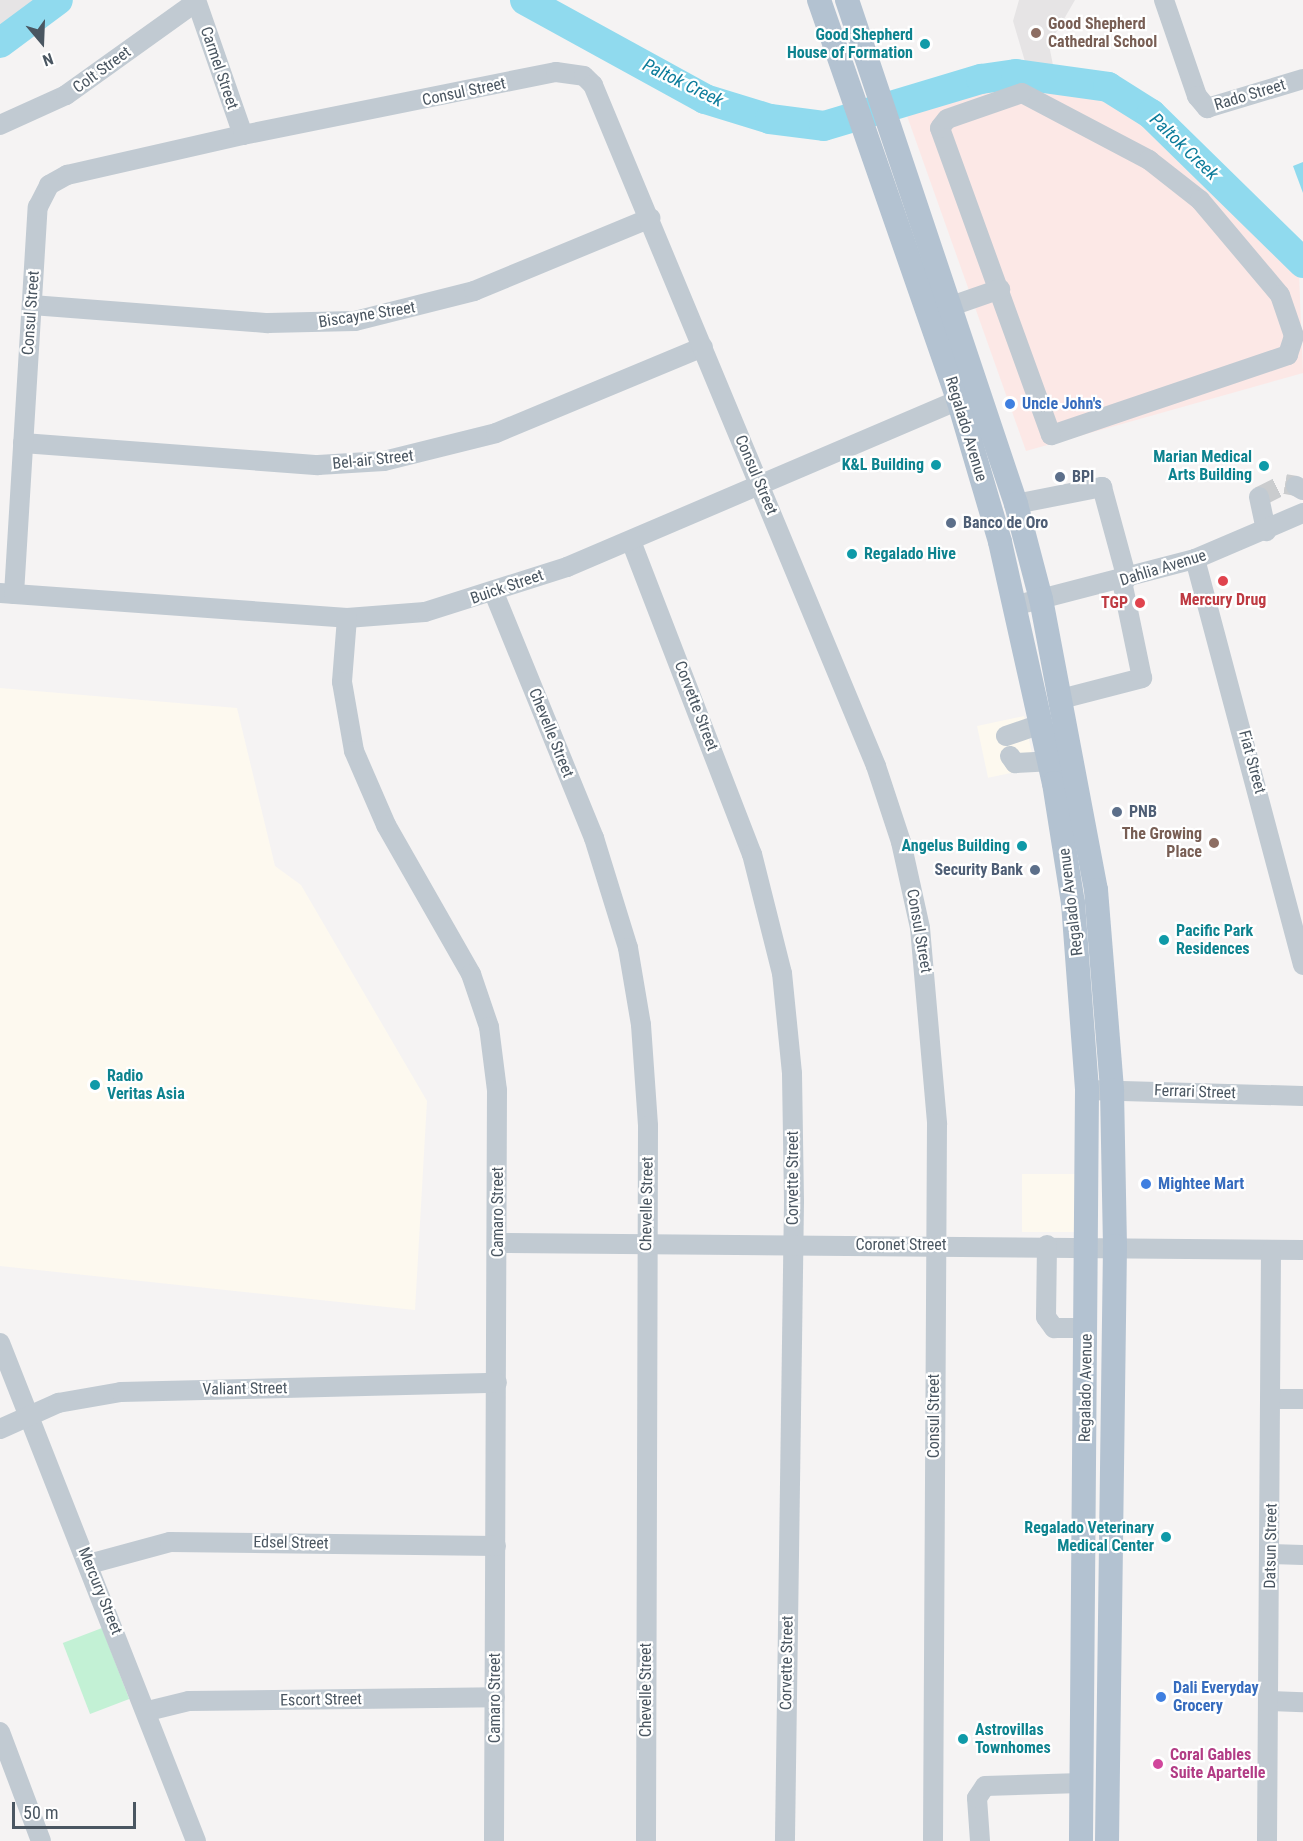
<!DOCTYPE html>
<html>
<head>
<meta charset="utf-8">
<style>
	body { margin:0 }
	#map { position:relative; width:1303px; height:1841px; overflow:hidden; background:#f5f3f3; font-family:"Roboto Condensed",sans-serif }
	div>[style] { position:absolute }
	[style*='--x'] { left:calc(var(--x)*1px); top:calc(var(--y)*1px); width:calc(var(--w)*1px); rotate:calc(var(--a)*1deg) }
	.commercial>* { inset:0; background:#fdf9ef; transform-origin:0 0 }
	.education>* { inset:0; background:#e6e4e5 }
	.medical>* { inset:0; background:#fce8e6 }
	.green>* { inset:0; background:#c3f1d5; transform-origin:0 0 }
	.water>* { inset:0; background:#90daee }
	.river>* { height:30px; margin:-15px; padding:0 15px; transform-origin:15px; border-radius:15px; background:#90daee }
	.minor-tunnel>* { height:20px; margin-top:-10px; transform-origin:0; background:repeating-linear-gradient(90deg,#caccce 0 20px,transparent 0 30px) }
	.minor>* { height:20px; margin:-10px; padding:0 10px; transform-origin:10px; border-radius:10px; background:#c1cad2 }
	.major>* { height:24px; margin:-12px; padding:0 12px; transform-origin:12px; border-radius:12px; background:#b3c2d1 }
	.dots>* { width:16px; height:16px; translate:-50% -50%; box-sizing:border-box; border:3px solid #fff; border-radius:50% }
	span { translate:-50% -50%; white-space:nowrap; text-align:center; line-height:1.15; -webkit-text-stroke:4.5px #fff; paint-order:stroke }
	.education-label { font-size:16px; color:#785e54; font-weight:700 }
	.left { translate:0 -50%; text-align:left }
	.right { translate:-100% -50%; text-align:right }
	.culture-label { font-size:16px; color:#0d838f; font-weight:700 }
	.street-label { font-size:16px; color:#4a5661 }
	.shop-label { font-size:16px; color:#366cbe; font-weight:700 }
	.service-label { font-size:16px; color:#4e5e75; font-weight:700 }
	.health-label { font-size:16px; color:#be3a42; font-weight:700 }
	.hotel-label { font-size:16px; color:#b23c85; font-weight:700 }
	.water-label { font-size:18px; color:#0c7c9b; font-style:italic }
	.north { position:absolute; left:12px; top:12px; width:60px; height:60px; -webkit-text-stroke:4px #fff; paint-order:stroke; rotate:161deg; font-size:16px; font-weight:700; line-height:24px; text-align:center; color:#4a5661 }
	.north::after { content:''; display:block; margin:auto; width:21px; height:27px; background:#4a5661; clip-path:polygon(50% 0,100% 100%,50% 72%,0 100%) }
	.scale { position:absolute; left:12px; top:1802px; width:124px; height:27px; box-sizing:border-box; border:3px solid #4a5661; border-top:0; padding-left:8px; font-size:18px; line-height:21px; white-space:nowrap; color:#4a5661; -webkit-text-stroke:4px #fff; paint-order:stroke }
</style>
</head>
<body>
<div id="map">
	<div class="commercial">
		<div style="clip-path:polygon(0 688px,237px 708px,275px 866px,301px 885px,427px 1101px,415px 1310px,0 1266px)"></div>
		<div style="left:1024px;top:716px;width:53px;height:48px;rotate:78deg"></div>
		<div style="left:1022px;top:1174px;width:53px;height:58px"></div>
	</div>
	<div class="education">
		<div style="clip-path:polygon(0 0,45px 0,0 34px)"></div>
		<div style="clip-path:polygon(1019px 0,1075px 0,1049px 45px,1053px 65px,1026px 65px,1013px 21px)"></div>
	</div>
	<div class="medical">
		<div style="clip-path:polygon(1029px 81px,1076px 88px,1137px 116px,1299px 274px,1303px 373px,1026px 451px,906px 113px,992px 83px)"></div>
	</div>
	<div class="green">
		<div style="left:102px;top:1628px;width:76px;height:42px;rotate:69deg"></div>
	</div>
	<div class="water">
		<div style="clip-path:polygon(1303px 162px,1303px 193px,1293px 166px)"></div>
	</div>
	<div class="river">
		<div style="--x:525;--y:0;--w:205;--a:28.8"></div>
		<div style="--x:705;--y:99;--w:68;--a:17.1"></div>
		<div style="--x:770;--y:119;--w:54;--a:7.4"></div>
		<div style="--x:824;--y:126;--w:164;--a:-16.7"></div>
		<div style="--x:981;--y:79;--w:35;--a:-8"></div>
		<div style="--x:1016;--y:74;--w:93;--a:8"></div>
		<div style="--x:1108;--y:87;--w:51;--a:32.1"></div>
		<div style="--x:1151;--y:114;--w:213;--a:44.4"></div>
		<div style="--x:0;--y:43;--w:72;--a:-36.6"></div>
	</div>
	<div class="minor-tunnel">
		<div style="--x:1259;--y:497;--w:29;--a:-27"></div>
		<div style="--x:1285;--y:484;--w:11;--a:10"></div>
	</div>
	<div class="minor">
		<div style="--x:196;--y:0;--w:143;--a:70.8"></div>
		<div style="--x:1164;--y:0;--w:102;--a:71"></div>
		<div style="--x:1197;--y:96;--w:16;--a:50"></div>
		<div style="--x:1207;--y:108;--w:100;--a:-16.8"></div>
		<div style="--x:1022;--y:93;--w:144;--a:27.8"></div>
		<div style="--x:1149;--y:160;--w:65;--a:38.1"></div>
		<div style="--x:1200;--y:200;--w:124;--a:49.9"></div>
		<div style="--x:1280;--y:295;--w:43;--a:71.1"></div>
		<div style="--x:1294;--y:336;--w:20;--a:108"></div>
		<div style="--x:1288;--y:355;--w:250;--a:161.3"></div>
		<div style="--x:1051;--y:435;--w:326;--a:-109.9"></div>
		<div style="--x:940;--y:128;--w:11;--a:-52"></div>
		<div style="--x:947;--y:119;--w:79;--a:-19.1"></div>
		<div style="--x:0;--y:125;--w:72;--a:-24.4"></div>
		<div style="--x:66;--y:95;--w:160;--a:-35.6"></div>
		<div style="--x:32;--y:305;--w:237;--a:4.4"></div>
		<div style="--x:268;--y:323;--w:87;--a:-1.3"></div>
		<div style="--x:355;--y:321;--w:123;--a:-14.1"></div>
		<div style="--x:474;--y:291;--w:191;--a:-22.5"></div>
		<div style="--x:937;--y:311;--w:67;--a:-19.2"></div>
		<div style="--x:23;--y:443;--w:296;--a:4.3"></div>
		<div style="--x:318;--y:465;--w:66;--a:-3.5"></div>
		<div style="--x:384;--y:461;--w:115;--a:-14"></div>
		<div style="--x:496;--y:433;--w:224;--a:-22.6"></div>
		<div style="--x:1296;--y:486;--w:8;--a:30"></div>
		<div style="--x:1259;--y:497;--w:35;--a:78"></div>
		<div style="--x:1016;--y:504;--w:88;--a:-11.2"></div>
		<div style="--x:1102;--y:487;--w:95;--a:74.8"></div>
		<div style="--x:631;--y:541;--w:336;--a:68.9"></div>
		<div style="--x:752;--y:854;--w:123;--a:75.9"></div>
		<div style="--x:782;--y:973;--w:101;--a:84.3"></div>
		<div style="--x:792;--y:1074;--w:127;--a:89.1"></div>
		<div style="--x:794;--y:1201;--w:640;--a:90.81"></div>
		<div style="--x:1195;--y:559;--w:420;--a:75.1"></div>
		<div style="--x:0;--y:593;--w:348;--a:4.1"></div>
		<div style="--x:347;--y:618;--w:78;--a:-4.4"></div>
		<div style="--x:425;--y:612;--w:149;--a:-17.6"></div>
		<div style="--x:567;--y:567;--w:439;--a:-23.1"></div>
		<div style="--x:494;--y:593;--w:265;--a:67.8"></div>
		<div style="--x:594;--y:838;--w:115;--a:72.8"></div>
		<div style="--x:628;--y:948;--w:78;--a:80.4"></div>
		<div style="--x:641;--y:1025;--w:101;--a:86"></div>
		<div style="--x:648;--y:1126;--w:715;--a:90.16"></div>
		<div style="--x:14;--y:594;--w:388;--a:-86.5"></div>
		<div style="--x:38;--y:207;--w:25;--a:-63"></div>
		<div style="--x:49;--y:185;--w:21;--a:-29"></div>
		<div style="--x:67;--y:175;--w:180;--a:-12.8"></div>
		<div style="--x:243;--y:135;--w:319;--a:-11.4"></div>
		<div style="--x:556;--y:72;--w:28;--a:8"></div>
		<div style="--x:584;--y:76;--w:13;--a:45"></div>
		<div style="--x:593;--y:85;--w:737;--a:67.43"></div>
		<div style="--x:876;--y:766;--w:80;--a:71.8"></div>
		<div style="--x:901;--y:842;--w:88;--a:77.5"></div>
		<div style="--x:920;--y:928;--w:197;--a:85"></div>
		<div style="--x:937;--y:1124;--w:717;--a:90.32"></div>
		<div style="--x:1017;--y:605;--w:184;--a:-14.5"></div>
		<div style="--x:1195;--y:559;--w:117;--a:-23.1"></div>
		<div style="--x:347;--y:618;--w:64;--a:94.5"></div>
		<div style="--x:342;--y:682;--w:70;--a:80.1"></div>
		<div style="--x:354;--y:751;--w:81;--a:66.6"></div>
		<div style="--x:386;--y:825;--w:172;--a:60.3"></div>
		<div style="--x:471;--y:974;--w:56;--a:71.2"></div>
		<div style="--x:489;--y:1027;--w:64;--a:82.8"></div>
		<div style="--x:497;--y:1090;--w:751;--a:90.23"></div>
		<div style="--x:1061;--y:699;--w:84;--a:-14.5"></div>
		<div style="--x:1142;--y:678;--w:99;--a:-101.7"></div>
		<div style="--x:1006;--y:736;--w:37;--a:-19"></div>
		<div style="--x:1010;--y:756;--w:9;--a:54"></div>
		<div style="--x:1015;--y:763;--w:34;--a:-3"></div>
		<div style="--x:1087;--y:1090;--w:216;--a:1.6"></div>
		<div style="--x:498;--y:1243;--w:805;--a:0.5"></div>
		<div style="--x:1047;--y:1245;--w:72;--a:90.8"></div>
		<div style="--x:1046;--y:1317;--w:14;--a:54"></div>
		<div style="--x:1054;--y:1328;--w:33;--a:0"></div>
		<div style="--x:0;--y:1343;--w:535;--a:68.52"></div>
		<div style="--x:1273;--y:1399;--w:30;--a:0"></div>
		<div style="--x:0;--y:1429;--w:64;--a:-24.1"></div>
		<div style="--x:58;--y:1403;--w:64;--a:-9.9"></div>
		<div style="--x:121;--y:1392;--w:376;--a:-1.4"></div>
		<div style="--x:1271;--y:1554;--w:32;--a:2"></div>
		<div style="--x:89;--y:1564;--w:84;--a:-15.2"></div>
		<div style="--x:170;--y:1542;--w:326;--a:0.7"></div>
		<div style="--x:1270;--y:1701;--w:33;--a:2"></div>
		<div style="--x:148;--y:1711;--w:42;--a:-13.7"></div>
		<div style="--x:189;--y:1701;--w:306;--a:-0.7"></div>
		<div style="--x:0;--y:1732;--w:116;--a:69.4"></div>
		<div style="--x:980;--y:1841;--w:43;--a:-94"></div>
		<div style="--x:977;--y:1798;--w:14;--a:-56"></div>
		<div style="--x:985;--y:1786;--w:96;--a:-1.8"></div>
		<div style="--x:1267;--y:1841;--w:590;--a:-89.61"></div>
	</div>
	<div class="major">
		<div style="--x:819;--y:0;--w:423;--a:70.8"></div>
		<div style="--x:958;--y:399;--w:149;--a:73.6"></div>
		<div style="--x:1000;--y:542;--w:247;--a:77.4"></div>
		<div style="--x:1054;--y:783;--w:121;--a:81"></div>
		<div style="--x:1073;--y:903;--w:188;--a:85.7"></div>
		<div style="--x:1087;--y:1090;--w:751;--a:90.46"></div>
		<div style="--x:847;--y:0;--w:532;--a:71.46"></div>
		<div style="--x:1016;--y:504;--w:98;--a:75.3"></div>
		<div style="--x:1041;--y:599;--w:296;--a:79.3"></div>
		<div style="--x:1096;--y:890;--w:201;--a:85.4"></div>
		<div style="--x:1112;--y:1090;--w:156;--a:88.9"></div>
		<div style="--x:1115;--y:1246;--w:595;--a:90.77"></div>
	</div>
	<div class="dots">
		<div style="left:1036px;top:33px;background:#8d6e63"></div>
		<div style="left:925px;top:44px;background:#0f9aa8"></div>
		<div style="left:1010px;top:404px;background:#3f7fe0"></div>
		<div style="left:936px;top:465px;background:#0f9aa8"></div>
		<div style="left:1264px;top:466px;background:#0f9aa8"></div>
		<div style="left:1060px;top:477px;background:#5c6f8a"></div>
		<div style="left:951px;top:523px;background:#5c6f8a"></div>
		<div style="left:852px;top:554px;background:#0f9aa8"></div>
		<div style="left:1223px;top:581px;background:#e0444e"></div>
		<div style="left:1140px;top:603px;background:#e0444e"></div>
		<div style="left:1117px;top:812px;background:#5c6f8a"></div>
		<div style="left:1214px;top:843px;background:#8d6e63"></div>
		<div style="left:1022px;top:846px;background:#0f9aa8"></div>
		<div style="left:1035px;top:870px;background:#5c6f8a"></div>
		<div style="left:1164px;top:940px;background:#0f9aa8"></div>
		<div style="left:95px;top:1085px;background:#0f9aa8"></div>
		<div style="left:1146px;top:1184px;background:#3f7fe0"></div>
		<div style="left:1166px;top:1537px;background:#0f9aa8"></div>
		<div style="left:1161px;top:1697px;background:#3f7fe0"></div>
		<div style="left:963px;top:1739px;background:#0f9aa8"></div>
		<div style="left:1158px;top:1764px;background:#d1479c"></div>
	</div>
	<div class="education-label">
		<span class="left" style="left:1048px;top:33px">Good Shepherd<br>Cathedral School</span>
		<span class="right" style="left:1202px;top:843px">The Growing<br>Place</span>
	</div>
	<div class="culture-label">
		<span class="right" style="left:913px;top:44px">Good Shepherd<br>House of Formation</span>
		<span class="right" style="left:1252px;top:466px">Marian Medical<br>Arts Building</span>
		<span class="right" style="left:924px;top:465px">K&amp;L Building</span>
		<span class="left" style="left:864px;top:554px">Regalado Hive</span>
		<span class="right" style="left:1010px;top:846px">Angelus Building</span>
		<span class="left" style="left:1176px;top:940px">Pacific Park<br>Residences</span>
		<span class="left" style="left:107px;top:1085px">Radio<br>Veritas Asia</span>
		<span class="right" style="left:1154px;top:1537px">Regalado Veterinary<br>Medical Center</span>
		<span class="left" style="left:975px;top:1739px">Astrovillas<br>Townhomes</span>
	</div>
	<div class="street-label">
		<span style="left:219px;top:68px;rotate:71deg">Carmel Street</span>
		<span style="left:102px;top:70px;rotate:-36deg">Colt Street</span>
		<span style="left:464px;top:92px;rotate:-12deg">Consul Street</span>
		<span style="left:1250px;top:95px;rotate:-17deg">Rado Street</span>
		<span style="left:31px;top:313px;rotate:-86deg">Consul Street</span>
		<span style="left:367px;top:315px;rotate:-9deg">Biscayne Street</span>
		<span style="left:966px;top:429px;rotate:73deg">Regalado Avenue</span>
		<span style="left:373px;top:460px;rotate:-6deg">Bel-air Street</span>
		<span style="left:756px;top:475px;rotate:67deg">Consul Street</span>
		<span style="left:1163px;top:568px;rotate:-17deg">Dahlia Avenue</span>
		<span style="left:507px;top:587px;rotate:-19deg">Buick Street</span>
		<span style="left:696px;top:706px;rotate:69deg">Corvette Street</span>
		<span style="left:551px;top:733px;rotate:68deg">Chevelle Street</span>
		<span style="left:1252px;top:762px;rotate:75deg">Fiat Street</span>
		<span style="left:1071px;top:902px;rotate:-97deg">Regalado Avenue</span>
		<span style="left:919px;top:931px;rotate:80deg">Consul Street</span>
		<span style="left:1195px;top:1092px;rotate:2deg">Ferrari Street</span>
		<span style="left:793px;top:1178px;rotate:-90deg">Corvette Street</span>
		<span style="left:647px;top:1204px;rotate:-89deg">Chevelle Street</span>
		<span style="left:498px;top:1212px;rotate:-90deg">Camaro Street</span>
		<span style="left:901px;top:1245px">Coronet Street</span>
		<span style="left:1086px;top:1388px;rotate:-89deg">Regalado Avenue</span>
		<span style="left:245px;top:1389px;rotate:-1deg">Valiant Street</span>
		<span style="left:934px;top:1416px;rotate:-90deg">Consul Street</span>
		<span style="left:291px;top:1543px;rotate:1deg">Edsel Street</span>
		<span style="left:1271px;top:1546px;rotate:-89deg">Datsun Street</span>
		<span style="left:100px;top:1591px;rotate:68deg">Mercury Street</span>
		<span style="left:787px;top:1663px;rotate:-89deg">Corvette Street</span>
		<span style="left:646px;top:1690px;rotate:-90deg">Chevelle Street</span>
		<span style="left:495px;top:1698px;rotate:-90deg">Camaro Street</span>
		<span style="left:321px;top:1700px;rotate:-1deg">Escort Street</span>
	</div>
	<div class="shop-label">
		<span class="left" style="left:1022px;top:404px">Uncle John's</span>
		<span class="left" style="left:1158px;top:1184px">Mightee Mart</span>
		<span class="left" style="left:1173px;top:1697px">Dali Everyday<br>Grocery</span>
	</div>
	<div class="service-label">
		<span class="left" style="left:1072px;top:477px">BPI</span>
		<span class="left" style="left:963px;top:523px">Banco de Oro</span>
		<span class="left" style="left:1129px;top:812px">PNB</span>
		<span class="right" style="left:1023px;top:870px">Security Bank</span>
	</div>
	<div class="health-label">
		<span style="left:1223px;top:600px">Mercury Drug</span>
		<span class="right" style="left:1128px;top:603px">TGP</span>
	</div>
	<div class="hotel-label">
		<span class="left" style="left:1170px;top:1764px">Coral Gables<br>Suite Apartelle</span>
	</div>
	<div class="water-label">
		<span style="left:683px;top:83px;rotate:26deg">Paltok Creek</span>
		<span style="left:1184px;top:147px;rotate:44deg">Paltok Creek</span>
	</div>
	<div class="north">N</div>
	<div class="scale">50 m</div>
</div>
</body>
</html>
